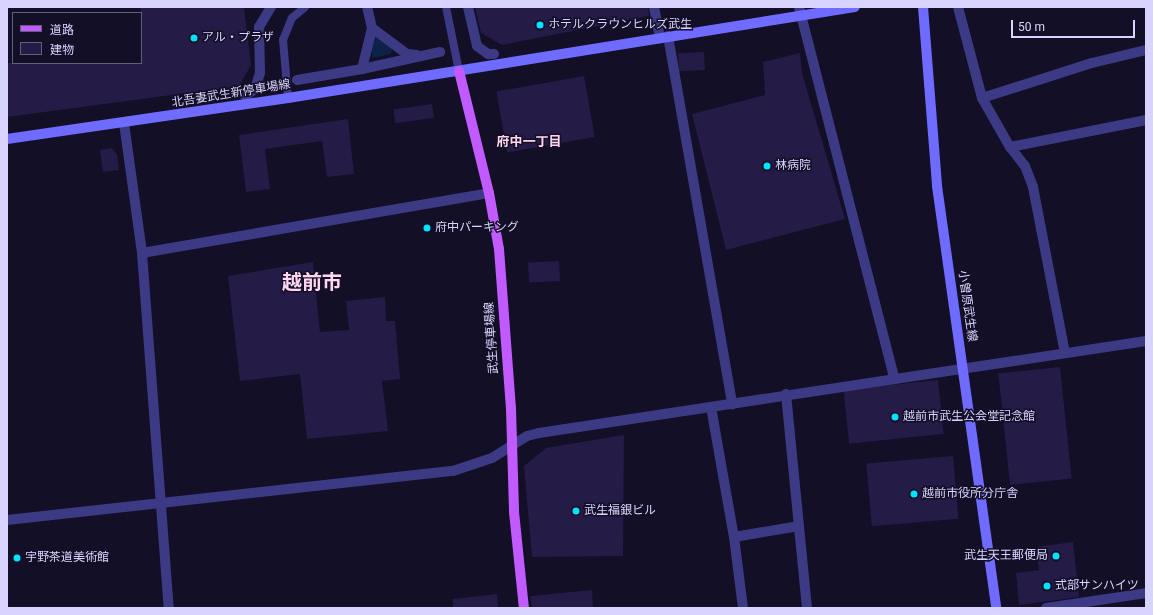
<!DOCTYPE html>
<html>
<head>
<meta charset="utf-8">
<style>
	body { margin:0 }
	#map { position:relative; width:1153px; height:615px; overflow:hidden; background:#130f26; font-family:Roboto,"Noto Sans JP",sans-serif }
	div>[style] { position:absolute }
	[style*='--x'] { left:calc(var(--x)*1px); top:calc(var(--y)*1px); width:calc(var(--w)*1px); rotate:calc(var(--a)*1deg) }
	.water>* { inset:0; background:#0c2248 }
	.building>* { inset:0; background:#241b47; transform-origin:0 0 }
	.lane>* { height:8px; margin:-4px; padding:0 4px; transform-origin:4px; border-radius:4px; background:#3d3a85 }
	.street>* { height:10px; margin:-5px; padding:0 5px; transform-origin:5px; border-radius:5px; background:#3d3a85 }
	.secondary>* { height:10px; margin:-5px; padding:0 5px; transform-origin:5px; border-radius:5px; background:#6f6bff }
	.primary>* { height:10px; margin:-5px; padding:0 5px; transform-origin:5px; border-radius:5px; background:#c25bff }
	.dots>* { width:11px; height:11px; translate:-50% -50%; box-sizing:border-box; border:2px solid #130f26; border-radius:50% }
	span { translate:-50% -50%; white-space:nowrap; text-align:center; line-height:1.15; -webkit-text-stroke:3px #130f26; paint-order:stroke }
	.poi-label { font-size:12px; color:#d9d4ff }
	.left { translate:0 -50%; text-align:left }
	.right { translate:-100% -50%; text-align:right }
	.street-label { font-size:12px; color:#d9d4ff }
	.neighbourhood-label { font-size:13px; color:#ffd6f0; font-weight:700 }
	.town-label { font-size:20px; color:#ffd6f0; font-weight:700 }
	.frame { position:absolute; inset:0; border:8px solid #d9d4ff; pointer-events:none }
	.legend { position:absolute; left:12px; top:12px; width:130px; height:52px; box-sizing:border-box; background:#130f26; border:1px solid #625e7d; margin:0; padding:5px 7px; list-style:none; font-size:12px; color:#d9d4ff }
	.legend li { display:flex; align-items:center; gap:8px; height:20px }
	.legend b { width:20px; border:1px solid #625e7d }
	.scale { position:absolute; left:1011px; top:20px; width:124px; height:18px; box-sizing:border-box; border:2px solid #d9d4ff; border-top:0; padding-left:5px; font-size:12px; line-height:14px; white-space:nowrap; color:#d9d4ff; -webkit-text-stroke:3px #130f26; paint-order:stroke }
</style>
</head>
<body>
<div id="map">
	<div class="water">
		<div style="clip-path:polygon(372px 36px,381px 36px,392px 49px,391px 54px,372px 58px)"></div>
	</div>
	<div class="building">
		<div style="clip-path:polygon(141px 7px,244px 7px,251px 65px,239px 86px,7px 117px,7px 63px,141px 63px)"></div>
		<div style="clip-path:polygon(475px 7px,648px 7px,649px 16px,502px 45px,481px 33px)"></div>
		<div style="left:704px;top:52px;width:18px;height:26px;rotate:87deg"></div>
		<div style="clip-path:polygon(800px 53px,802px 73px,845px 219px,726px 250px,692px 114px,765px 95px,763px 62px)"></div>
		<div style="left:584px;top:76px;width:62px;height:89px;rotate:80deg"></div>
		<div style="left:432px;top:104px;width:14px;height:39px;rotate:82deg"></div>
		<div style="clip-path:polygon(348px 119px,354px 174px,327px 177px,322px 141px,265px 149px,270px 189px,246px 192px,239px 135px)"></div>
		<div style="clip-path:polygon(111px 148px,117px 154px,119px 170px,103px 172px,100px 150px)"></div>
		<div style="left:559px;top:261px;width:20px;height:31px;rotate:87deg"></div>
		<div style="clip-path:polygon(313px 262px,320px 332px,349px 330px,346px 301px,385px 297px,386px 321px,395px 321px,400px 379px,382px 381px,388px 431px,307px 439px,300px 374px,240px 381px,228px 276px)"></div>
		<div style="left:1060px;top:367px;width:112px;height:62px;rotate:84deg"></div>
		<div style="left:938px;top:380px;width:54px;height:95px;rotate:84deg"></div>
		<div style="clip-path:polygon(624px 435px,623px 556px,532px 557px,524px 466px,546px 448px)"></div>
		<div style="left:953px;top:456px;width:63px;height:87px;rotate:85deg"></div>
		<div style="clip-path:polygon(1073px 542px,1079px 597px,1019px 605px,1016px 573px,1039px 570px,1036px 547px)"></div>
		<div style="clip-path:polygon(592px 590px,593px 608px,532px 608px,530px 596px)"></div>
		<div style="clip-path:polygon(497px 594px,498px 608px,453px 608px,453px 599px)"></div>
	</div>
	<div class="lane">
		<div style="--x:446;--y:7;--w:65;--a:78.5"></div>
		<div style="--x:288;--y:98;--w:58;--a:-94.9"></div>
		<div style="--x:283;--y:40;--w:24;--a:-68"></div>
		<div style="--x:292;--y:18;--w:17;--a:-40"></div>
	</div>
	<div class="street">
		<div style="--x:468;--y:7;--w:40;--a:77"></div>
		<div style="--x:477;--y:46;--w:14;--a:36"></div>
		<div style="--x:488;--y:54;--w:6;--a:0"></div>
		<div style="--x:654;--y:7;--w:32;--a:79"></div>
		<div style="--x:799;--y:7;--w:382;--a:75.6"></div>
		<div style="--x:958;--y:7;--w:94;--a:75.2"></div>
		<div style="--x:982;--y:98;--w:56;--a:60.3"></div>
		<div style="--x:1010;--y:147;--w:24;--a:52"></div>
		<div style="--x:1025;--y:166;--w:22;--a:69"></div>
		<div style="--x:1033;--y:187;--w:169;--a:79.1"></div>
		<div style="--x:372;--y:28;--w:44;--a:36.6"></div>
		<div style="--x:407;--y:54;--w:10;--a:6"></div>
		<div style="--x:668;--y:36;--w:374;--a:80.1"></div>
		<div style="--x:362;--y:69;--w:42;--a:-76.3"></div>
		<div style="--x:372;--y:28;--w:22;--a:-103"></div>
		<div style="--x:297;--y:80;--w:66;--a:-9.6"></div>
		<div style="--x:362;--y:69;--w:80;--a:-12.3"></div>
		<div style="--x:245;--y:96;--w:12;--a:-35"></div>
		<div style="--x:255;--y:89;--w:17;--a:-73"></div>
		<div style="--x:260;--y:73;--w:46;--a:-91.2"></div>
		<div style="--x:259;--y:27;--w:23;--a:-59"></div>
		<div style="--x:982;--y:98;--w:115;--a:-17.7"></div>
		<div style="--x:1092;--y:63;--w:56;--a:-13.5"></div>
		<div style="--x:124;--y:123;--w:131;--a:82.1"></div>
		<div style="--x:142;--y:253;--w:356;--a:85.7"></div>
		<div style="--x:1010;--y:147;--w:139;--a:-11.2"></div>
		<div style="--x:142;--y:253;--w:352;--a:-9.8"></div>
		<div style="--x:786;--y:394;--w:215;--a:84.4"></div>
		<div style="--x:711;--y:407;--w:132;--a:80"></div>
		<div style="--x:734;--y:537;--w:72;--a:82.8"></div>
		<div style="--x:7;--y:520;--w:449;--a:-6.3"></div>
		<div style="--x:453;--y:471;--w:41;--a:-18.4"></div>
		<div style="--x:492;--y:458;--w:41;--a:-32.2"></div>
		<div style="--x:527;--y:436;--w:12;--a:-14"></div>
		<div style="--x:539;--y:433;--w:614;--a:-8.62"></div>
		<div style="--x:734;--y:537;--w:66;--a:-9.6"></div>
		<div style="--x:1046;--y:608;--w:101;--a:-8.5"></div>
	</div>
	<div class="secondary">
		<div style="--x:923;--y:7;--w:180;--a:85.5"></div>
		<div style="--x:937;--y:186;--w:426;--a:82"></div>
		<div style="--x:7;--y:139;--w:284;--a:-8.3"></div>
		<div style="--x:288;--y:98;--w:574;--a:-9.12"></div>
	</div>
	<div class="primary">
		<div style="--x:459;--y:71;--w:126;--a:76.2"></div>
		<div style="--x:489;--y:193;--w:57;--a:79.9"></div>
		<div style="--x:499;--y:249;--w:160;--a:85.7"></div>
		<div style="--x:511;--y:409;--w:103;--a:88.3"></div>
		<div style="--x:514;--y:512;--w:97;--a:84.1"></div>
	</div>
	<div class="dots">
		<div style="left:540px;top:25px;background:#00e5ff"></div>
		<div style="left:194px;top:38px;background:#00e5ff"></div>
		<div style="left:767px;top:166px;background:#00e5ff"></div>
		<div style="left:427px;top:228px;background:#00e5ff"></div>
		<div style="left:895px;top:417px;background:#00e5ff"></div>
		<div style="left:914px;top:494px;background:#00e5ff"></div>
		<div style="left:576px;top:511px;background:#00e5ff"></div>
		<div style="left:1056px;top:556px;background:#00e5ff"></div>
		<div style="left:17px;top:558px;background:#00e5ff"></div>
		<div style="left:1047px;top:586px;background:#00e5ff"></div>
	</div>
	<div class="poi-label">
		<span class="left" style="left:548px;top:25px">ホテルクラウンヒルズ武生</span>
		<span class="left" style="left:202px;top:38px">アル・プラザ</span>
		<span class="left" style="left:775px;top:166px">林病院</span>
		<span class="left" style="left:435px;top:228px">府中パーキング</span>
		<span class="left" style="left:903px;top:417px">越前市武生公会堂記念館</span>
		<span class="left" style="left:922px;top:494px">越前市役所分庁舎</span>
		<span class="left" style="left:584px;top:511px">武生福銀ビル</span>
		<span class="right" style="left:1048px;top:556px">武生天王郵便局</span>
		<span class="left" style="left:25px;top:558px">宇野茶道美術館</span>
		<span class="left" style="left:1055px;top:586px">式部サンハイツ</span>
	</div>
	<div class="street-label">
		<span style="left:231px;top:94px;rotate:-9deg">北吾妻武生新停車場線</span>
		<span style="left:967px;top:306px;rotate:82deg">小曽原武生線</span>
		<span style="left:492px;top:338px;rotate:-94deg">武生停車場線</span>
	</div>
	<div class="neighbourhood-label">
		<span style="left:529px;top:142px">府中一丁目</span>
	</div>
	<div class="town-label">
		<span style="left:312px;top:282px">越前市</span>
	</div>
	<div class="frame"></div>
	<ul class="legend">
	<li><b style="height:5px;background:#c25bff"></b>道路</li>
	<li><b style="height:11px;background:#241b47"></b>建物</li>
	</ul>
	<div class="scale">50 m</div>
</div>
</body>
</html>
